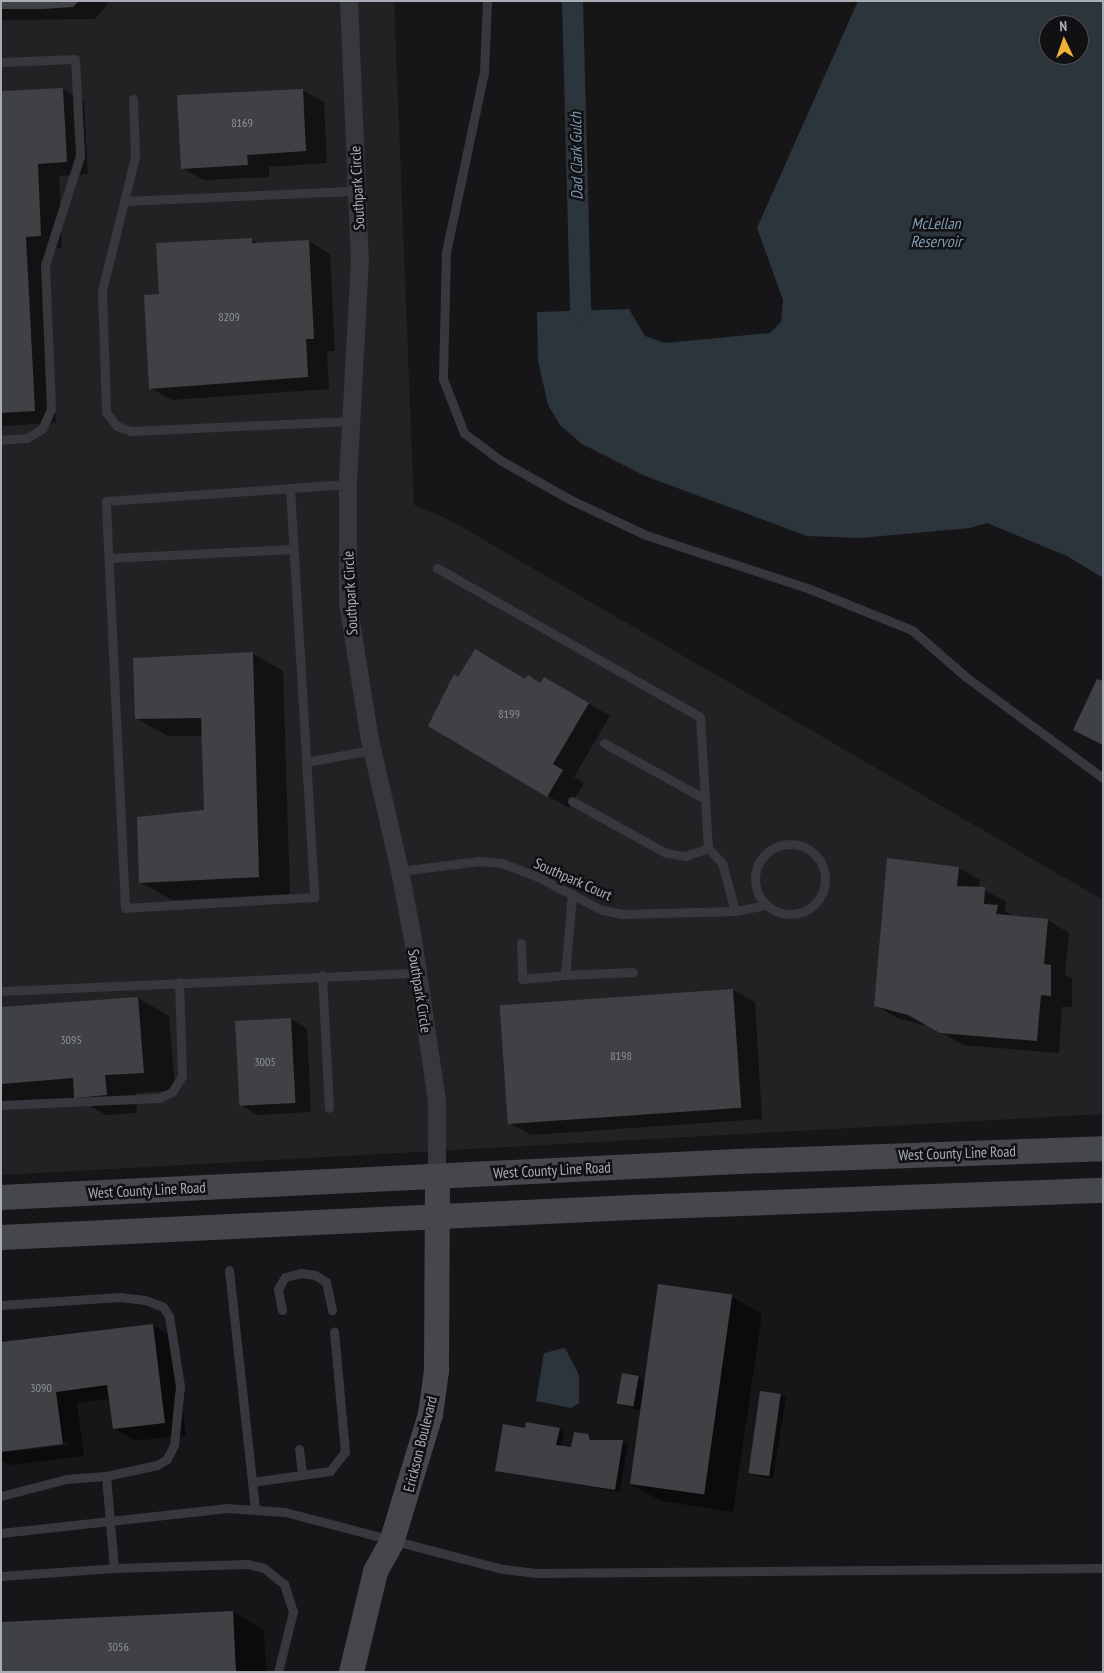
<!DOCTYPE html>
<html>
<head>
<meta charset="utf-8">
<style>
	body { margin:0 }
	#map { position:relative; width:1104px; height:1673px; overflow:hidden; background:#161618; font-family:"PT Sans Narrow",sans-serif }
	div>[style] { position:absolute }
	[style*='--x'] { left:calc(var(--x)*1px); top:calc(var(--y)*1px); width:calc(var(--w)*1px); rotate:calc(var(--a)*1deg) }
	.built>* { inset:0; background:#222225 }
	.water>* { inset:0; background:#2c353c }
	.shadow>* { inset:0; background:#0007 }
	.canal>* { height:21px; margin:-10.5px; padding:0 10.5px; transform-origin:10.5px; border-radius:10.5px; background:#2c353c }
	.building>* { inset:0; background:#404145; transform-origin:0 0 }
	.lane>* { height:9px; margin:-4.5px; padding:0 4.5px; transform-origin:4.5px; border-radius:4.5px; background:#37383d }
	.lane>.ring { margin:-4.5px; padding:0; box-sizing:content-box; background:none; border:9px solid #37383d; border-radius:50% }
	.street>* { height:18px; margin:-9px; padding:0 9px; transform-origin:9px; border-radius:9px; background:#37383d }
	.secondary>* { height:25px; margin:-12.5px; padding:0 12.5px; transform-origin:12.5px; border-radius:12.5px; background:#45474d }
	span { translate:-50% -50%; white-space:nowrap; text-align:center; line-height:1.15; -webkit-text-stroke:5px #111113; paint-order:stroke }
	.number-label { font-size:12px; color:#8e929b }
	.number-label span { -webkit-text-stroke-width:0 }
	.street-label { font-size:15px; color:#a8adb8 }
	.water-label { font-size:16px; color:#7f9bb3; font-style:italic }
	.frame { position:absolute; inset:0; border:2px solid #a8adb8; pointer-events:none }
	.north { position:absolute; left:1039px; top:15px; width:50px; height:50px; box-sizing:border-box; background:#111113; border:1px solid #4d4f55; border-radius:50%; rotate:357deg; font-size:14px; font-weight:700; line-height:20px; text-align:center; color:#a8adb8 }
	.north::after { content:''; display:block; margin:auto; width:18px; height:22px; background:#f2b134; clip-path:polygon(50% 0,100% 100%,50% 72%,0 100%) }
</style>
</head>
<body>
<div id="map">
	<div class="built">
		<div style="clip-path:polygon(1px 1px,394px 1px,414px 505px,448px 519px,1103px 900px,1103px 1114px,1px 1175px)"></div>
	</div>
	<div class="water">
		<div style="clip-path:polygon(evenodd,858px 1px,1103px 1px,1103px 578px,1067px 556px,987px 523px,970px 528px,860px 538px,807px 536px,645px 476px,582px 444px,560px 425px,548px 405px,538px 361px,537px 312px,629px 309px,645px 336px,665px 343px,770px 333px,781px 322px,783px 300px,757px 228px,858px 1px,1049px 25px,1079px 25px,1079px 55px,1049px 55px,1049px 25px)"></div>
		<div style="clip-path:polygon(565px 1348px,579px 1375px,579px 1403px,571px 1408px,536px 1401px,544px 1353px)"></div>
	</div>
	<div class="shadow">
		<div style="clip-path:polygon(1px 1px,110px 1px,95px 19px,1px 20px)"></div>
		<div style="clip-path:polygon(63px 89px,84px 102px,88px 174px,59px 176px,62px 248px,47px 249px,56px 423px,1px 426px,1px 93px)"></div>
		<div style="clip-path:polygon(302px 90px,324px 102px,327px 163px,269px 167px,269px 177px,204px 180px,182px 168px)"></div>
		<div style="clip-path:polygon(252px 240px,259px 244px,309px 241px,330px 254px,335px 351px,327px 351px,329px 389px,172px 400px,150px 388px,160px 295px)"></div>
		<div style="clip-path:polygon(252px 653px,283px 671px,290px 894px,172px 900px,140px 882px,206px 812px,203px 736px,168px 736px,137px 719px)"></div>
		<div style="clip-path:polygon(545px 678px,610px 716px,574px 777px,584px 783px,569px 808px,548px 796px,459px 679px,541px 684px)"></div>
		<div style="clip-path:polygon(959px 868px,980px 880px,979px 888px,1006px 901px,1005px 911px,1016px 917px,1048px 920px,1069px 933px,1065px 975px,1072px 979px,1072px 1007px,1062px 1007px,1059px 1053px,963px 1045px,931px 1027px,897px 1018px,875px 1005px)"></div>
		<div style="clip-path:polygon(733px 990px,755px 1002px,762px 1119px,531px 1135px,510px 1123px)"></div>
		<div style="clip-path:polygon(138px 998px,169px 1016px,175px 1090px,136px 1093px,137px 1113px,106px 1115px,76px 1098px,1px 1103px,1px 1008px)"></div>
		<div style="clip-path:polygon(291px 1019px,307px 1029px,311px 1112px,257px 1115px,241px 1105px)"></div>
		<div style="clip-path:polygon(731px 1296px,762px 1314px,733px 1512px,661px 1501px,630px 1484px,641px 1411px,618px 1403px,638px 1377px,645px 1381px)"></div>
		<div style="clip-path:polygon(evenodd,152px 1325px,174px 1338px,186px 1435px,135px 1441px,114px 1428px,110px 1399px,77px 1403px,84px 1456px,10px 1465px,1px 1460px,1px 1344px,152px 1325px,69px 1442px,69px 1445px,6px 1452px,6px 1450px,69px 1442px)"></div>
		<div style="clip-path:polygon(781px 1395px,786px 1398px,773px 1479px,752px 1475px,748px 1473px)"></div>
		<div style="clip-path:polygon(559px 1429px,564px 1432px,561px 1447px,572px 1449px,587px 1436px,593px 1442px,628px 1444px,620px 1492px,497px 1470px,526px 1430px)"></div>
		<div style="clip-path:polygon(233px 1612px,264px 1630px,266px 1672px,1px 1672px,1px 1624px)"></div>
	</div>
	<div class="canal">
		<div style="--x:572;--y:1;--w:309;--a:88.5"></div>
	</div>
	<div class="building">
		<div style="clip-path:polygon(1px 1px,79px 1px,73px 7px,43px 9px,1px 9px)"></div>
		<div style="clip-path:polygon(63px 88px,67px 162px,38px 164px,41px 236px,26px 237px,35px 411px,1px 413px,1px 91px)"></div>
		<div style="clip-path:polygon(303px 89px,306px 151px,247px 155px,248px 165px,181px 169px,177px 95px)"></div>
		<div style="clip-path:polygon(252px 238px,252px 243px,309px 240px,314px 339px,306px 339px,308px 377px,149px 389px,144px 295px,159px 294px,156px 243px)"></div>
		<div style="clip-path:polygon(475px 649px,525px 679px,528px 675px,540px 683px,544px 677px,589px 703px,553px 764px,563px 770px,547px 797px,428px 726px,454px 674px,458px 677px)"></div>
		<div style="clip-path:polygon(253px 652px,259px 877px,139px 883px,137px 817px,204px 810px,201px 718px,135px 719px,133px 658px)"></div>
		<div style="clip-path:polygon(1097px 679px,1103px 681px,1103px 745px,1073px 730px)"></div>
		<div style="clip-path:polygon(887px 858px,959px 867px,957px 886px,985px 887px,984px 904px,998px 905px,996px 914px,1048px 919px,1044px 964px,1051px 965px,1051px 996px,1041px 995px,1037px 1041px,940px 1033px,908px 1015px,874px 1006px)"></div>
		<div style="left:733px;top:989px;width:119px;height:234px;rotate:86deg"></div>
		<div style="clip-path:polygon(138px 997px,144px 1073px,105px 1075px,107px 1095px,74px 1098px,73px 1078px,1px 1084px,1px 1007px)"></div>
		<div style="left:291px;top:1018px;width:85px;height:56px;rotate:87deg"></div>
		<div style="left:658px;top:1284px;width:75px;height:202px;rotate:8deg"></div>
		<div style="clip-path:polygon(153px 1324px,165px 1423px,113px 1429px,107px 1385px,56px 1392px,63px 1444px,1px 1452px,1px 1342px)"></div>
		<div style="left:622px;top:1373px;width:17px;height:31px;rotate:10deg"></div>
		<div style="left:760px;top:1391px;width:21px;height:83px;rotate:8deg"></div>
		<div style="clip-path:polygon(526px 1422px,560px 1428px,556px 1445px,571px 1447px,574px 1432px,588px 1434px,590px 1440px,623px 1440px,615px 1490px,495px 1471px,503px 1424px,525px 1428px)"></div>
		<div style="clip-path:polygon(233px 1611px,236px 1672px,1px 1672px,1px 1622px)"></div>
	</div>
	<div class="lane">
		<div style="--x:487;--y:1;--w:71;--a:92.4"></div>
		<div style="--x:484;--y:72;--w:185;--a:101.9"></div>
		<div style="--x:446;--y:253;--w:126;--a:91.4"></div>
		<div style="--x:443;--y:379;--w:58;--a:68.7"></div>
		<div style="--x:464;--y:433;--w:45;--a:36.9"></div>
		<div style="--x:500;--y:460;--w:81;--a:29.4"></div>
		<div style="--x:571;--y:500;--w:83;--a:25"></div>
		<div style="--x:646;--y:535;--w:173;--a:18.2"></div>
		<div style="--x:810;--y:589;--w:110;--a:21.9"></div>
		<div style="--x:912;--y:630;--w:72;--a:41"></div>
		<div style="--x:966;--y:677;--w:170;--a:36.4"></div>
		<div style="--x:1;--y:62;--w:74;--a:-2.3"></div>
		<div style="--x:75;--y:59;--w:97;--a:87"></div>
		<div style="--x:80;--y:156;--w:114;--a:107.8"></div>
		<div style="--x:45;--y:265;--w:144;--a:87.6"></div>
		<div style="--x:51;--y:409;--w:22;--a:114"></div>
		<div style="--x:42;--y:429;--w:17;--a:149"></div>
		<div style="--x:27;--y:438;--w:26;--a:176"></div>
		<div style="--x:133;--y:99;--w:58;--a:88"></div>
		<div style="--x:135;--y:157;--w:137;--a:103.9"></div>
		<div style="--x:102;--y:290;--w:122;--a:88.1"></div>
		<div style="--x:106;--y:412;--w:18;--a:52"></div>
		<div style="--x:117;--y:426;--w:15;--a:20"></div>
		<div style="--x:131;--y:431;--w:220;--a:-2.6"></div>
		<div style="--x:124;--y:201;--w:233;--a:-2.5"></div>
		<div style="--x:290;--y:488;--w:410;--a:86.6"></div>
		<div style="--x:314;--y:897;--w:189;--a:176.7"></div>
		<div style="--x:125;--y:908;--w:407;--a:-92.7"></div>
		<div style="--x:106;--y:501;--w:184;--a:-4"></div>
		<div style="--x:290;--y:488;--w:58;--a:-3.9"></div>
		<div style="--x:109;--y:558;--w:184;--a:-2.8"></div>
		<div style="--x:437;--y:568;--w:302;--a:29.5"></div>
		<div style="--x:700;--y:717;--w:131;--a:86.5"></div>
		<div style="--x:708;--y:848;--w:21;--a:47"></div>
		<div style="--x:722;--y:863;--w:50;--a:74.8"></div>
		<div style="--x:604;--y:743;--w:115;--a:29"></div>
		<div style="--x:306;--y:762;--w:67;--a:-10.3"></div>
		<div style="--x:572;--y:801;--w:107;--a:29"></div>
		<div style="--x:666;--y:853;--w:20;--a:9"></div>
		<div style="--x:686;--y:856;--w:23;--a:-20"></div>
		<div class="ring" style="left:755px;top:844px;width:61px;height:61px"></div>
		<div style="--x:400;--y:871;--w:80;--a:-7.2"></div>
		<div style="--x:479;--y:861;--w:23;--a:5"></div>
		<div style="--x:502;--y:863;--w:36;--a:21"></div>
		<div style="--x:536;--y:876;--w:74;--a:27.3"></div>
		<div style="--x:602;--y:910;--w:21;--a:11"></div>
		<div style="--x:623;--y:914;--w:112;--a:-1.5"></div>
		<div style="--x:735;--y:911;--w:32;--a:-11"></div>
		<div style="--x:572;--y:894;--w:81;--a:94.9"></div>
		<div style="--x:565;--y:975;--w:68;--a:-2.5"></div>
		<div style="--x:521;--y:943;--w:36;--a:88"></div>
		<div style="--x:522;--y:979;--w:43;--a:-5.3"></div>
		<div style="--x:322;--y:975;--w:133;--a:87"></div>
		<div style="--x:1;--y:991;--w:417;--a:-2.5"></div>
		<div style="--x:1;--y:1105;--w:158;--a:-2.5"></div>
		<div style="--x:159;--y:1098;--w:14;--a:-25"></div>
		<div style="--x:172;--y:1092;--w:19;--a:-58"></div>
		<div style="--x:182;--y:1076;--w:94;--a:-91.8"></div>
		<div style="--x:229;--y:1270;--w:241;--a:83.8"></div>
		<div style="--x:1;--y:1305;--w:119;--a:-3.8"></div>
		<div style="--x:120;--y:1297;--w:25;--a:7"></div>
		<div style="--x:145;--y:1300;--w:19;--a:21"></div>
		<div style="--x:163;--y:1307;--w:11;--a:56"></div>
		<div style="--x:169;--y:1316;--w:71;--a:81.1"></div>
		<div style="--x:180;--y:1386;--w:59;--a:95.8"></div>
		<div style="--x:174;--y:1445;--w:16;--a:117"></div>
		<div style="--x:167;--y:1459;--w:12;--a:149"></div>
		<div style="--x:157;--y:1465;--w:52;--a:167.8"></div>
		<div style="--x:106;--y:1476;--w:40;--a:175.7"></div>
		<div style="--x:66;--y:1479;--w:67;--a:165.3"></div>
		<div style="--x:282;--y:1310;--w:21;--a:-101"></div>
		<div style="--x:278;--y:1289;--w:14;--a:-60"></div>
		<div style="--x:285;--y:1277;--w:16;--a:-14"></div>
		<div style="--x:301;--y:1273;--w:14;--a:8"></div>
		<div style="--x:315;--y:1275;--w:13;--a:32"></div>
		<div style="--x:326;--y:1282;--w:29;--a:78"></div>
		<div style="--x:299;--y:1449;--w:26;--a:83"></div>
		<div style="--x:252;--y:1482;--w:79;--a:-8"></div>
		<div style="--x:330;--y:1471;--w:24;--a:-52"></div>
		<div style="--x:345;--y:1452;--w:121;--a:-95.2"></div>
		<div style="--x:1;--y:1533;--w:226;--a:-6.3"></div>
		<div style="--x:226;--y:1508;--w:59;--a:3.9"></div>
		<div style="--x:285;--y:1512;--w:225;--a:14.7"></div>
		<div style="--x:503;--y:1569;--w:35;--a:7"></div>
		<div style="--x:538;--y:1573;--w:565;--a:-0.51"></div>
		<div style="--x:114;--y:1568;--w:134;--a:-1.7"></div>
		<div style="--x:248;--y:1564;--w:16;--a:14"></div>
		<div style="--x:264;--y:1568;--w:26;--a:39"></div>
		<div style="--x:284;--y:1584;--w:29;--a:72"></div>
		<div style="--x:293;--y:1612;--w:62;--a:104"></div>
		<div style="--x:1;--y:1576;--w:113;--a:-4"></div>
		<div style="--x:114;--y:1568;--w:92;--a:-95"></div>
	</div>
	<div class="street">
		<div style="--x:349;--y:1;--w:259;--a:87.6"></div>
		<div style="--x:360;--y:260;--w:224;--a:93.1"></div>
		<div style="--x:348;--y:484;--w:119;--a:90"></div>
		<div style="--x:348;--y:603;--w:139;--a:80.9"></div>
		<div style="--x:370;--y:740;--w:134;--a:77.1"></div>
		<div style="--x:400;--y:871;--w:70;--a:79.3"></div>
		<div style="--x:413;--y:940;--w:163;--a:81.5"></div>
		<div style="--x:437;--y:1101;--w:76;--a:90"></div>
	</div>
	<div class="secondary">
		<div style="--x:1;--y:1197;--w:737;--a:-2.8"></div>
		<div style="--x:737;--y:1161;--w:366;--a:-2"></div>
		<div style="--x:1;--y:1237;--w:631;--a:-2.73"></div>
		<div style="--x:631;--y:1207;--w:472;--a:-2.1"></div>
		<div style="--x:351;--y:1672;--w:104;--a:-76.6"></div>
		<div style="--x:375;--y:1571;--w:33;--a:-61"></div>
		<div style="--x:391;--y:1542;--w:134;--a:-73.1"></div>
		<div style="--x:430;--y:1414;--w:44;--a:-82.2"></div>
		<div style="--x:436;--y:1370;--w:193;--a:-89.7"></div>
	</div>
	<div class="number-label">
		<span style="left:242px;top:123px">8169</span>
		<span style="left:229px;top:317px">8209</span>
		<span style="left:509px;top:714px">8199</span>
		<span style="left:71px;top:1040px">3095</span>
		<span style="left:621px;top:1056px">8198</span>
		<span style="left:265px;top:1062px">3005</span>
		<span style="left:41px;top:1388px">3090</span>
		<span style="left:118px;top:1647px">3056</span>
	</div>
	<div class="street-label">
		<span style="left:357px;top:188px;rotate:-93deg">Southpark Circle</span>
		<span style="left:350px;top:593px;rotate:-93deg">Southpark Circle</span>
		<span style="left:573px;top:879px;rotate:24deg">Southpark Court</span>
		<span style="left:420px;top:991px;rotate:81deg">Southpark Circle</span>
		<span style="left:957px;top:1153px;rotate:-2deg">West County Line Road</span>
		<span style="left:552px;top:1170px;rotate:-3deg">West County Line Road</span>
		<span style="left:147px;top:1190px;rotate:-3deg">West County Line Road</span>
		<span style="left:420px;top:1444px;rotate:-76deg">Erickson Boulevard</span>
	</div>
	<div class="water-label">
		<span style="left:576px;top:156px;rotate:-91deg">Dad Clark Gulch</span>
		<span style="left:936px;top:232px">McLellan<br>Reservoir</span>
	</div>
	<div class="frame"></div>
	<div class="north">N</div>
</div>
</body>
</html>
